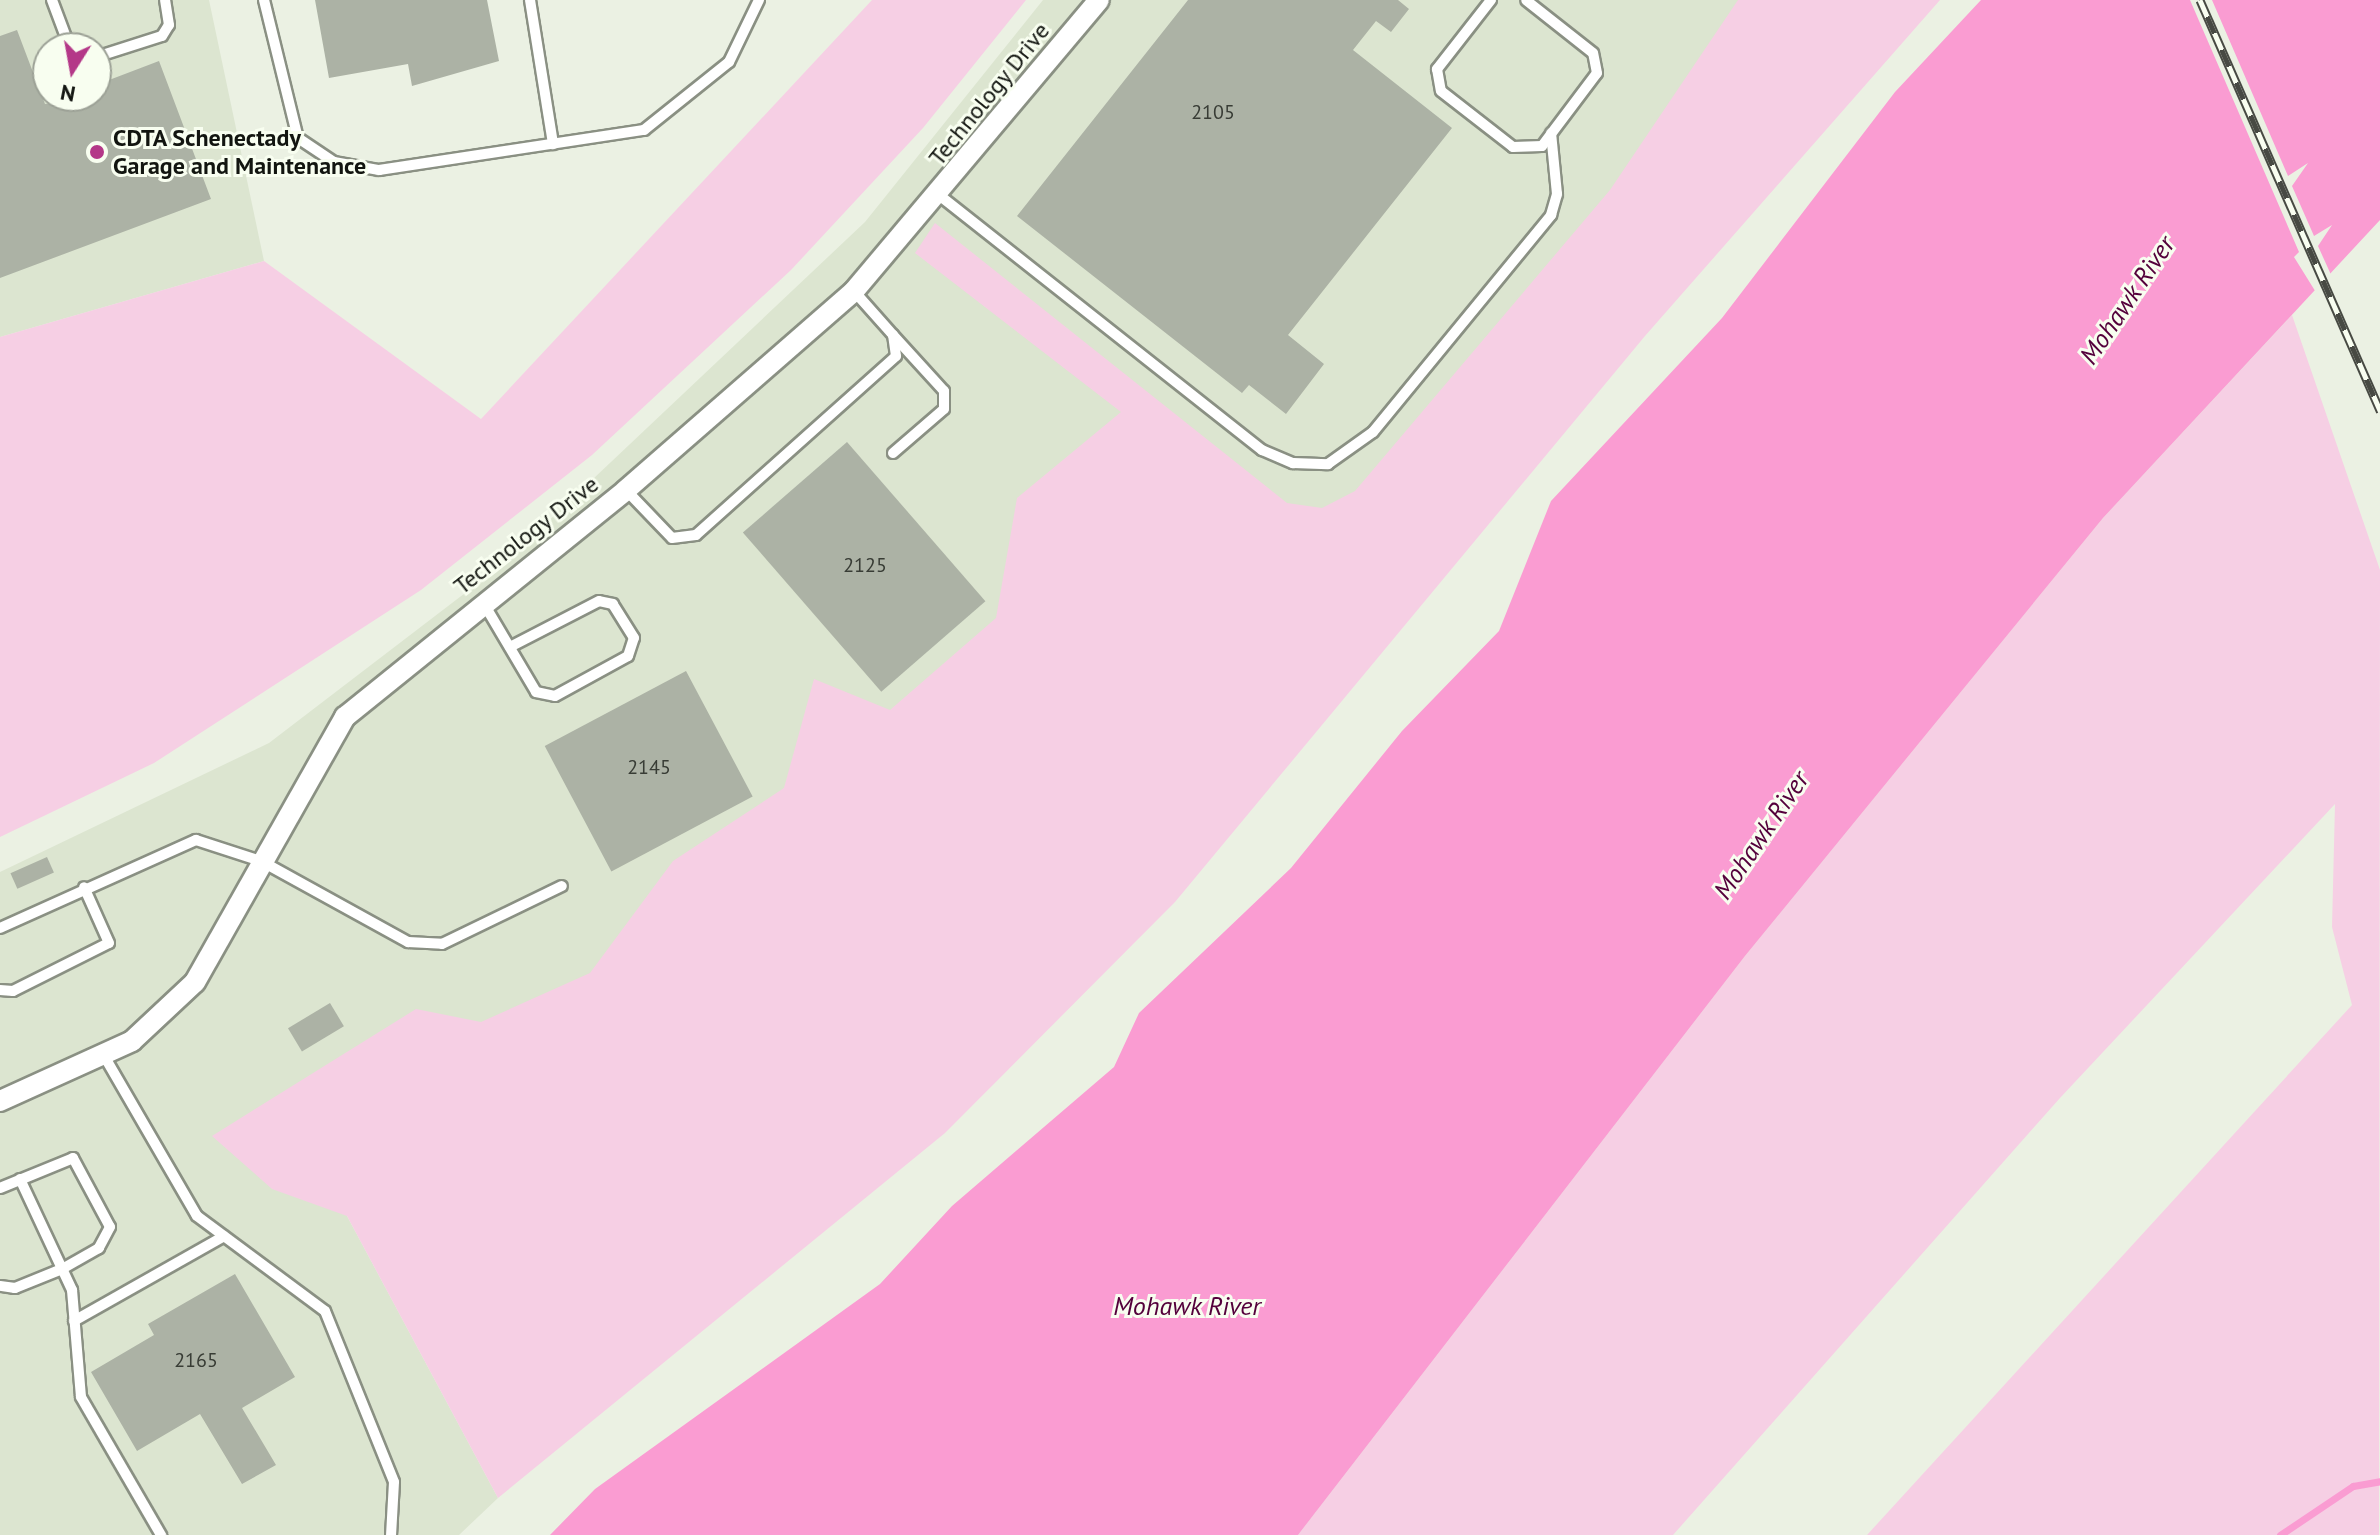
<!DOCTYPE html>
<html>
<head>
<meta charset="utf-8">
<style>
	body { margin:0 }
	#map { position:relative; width:2380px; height:1535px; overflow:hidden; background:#ebf1e3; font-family:"PT Sans",sans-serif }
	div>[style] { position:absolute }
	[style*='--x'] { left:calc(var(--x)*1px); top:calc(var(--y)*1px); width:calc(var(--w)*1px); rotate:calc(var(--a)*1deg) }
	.built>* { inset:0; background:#dce5d0 }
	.green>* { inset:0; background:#f6cfe4 }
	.water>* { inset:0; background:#fa9cd2 }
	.pier>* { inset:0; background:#ebf1e3 }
	.stream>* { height:7px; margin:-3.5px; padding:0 3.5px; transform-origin:3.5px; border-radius:3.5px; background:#fa9cd2 }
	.building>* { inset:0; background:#acb2a5; transform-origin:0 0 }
	.roads { filter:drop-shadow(2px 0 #8a9083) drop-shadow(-2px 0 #8a9083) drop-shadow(0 2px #8a9083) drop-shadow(0 -2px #8a9083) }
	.service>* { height:10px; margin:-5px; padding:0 5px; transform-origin:5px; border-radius:5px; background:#fff }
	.minor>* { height:20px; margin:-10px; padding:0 10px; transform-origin:10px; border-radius:10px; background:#fff }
	.rail>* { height:9px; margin-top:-4.5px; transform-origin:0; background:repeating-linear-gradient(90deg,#f8fef0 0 18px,#474a43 0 36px); box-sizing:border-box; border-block:2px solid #474a43 }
	.dots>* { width:22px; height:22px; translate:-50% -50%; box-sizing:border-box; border:4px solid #f8fef0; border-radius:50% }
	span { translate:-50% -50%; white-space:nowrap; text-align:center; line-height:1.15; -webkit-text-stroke:6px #f8fef0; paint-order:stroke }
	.number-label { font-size:20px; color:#383c35 }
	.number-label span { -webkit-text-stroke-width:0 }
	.street-label { font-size:24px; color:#121510 }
	.poi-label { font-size:24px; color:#121510; font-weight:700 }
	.left { translate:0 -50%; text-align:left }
	.water-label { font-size:26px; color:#54003b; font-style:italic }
	.north { position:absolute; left:32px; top:32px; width:80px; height:80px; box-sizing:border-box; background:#f8fef0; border:2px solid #9ca196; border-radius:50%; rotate:191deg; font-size:22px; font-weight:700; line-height:32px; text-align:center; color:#121510 }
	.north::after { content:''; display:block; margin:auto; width:28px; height:36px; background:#b43888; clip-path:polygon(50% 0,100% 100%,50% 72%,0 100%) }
</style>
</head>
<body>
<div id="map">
	<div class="built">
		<div style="clip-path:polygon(evenodd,0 0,209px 0,264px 261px,0 337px,0 0,48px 48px,96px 48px,96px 96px,48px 96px,48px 48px)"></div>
		<div style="clip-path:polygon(1043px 0,1825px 0,1348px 522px,347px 1216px,498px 1498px,459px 1535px,0 1535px,0 872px,269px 743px,503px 564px,865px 222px)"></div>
	</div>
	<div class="green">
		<div style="clip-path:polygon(872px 0,1026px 0,923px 128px,791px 270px,592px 455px,421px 590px,154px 763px,0 837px,0 337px,264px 261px,481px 419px)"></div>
		<div style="clip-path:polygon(1738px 0,1940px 0,1645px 336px,1175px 902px,945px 1133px,498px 1498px,347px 1216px,272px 1189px,212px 1136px,416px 1009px,481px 1022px,590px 973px,673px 861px,784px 788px,814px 679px,890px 710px,996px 618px,1017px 498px,1121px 412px,915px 253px,935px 223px,1287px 503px,1322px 508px,1355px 491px,1610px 190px)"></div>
		<div style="clip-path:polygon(2292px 315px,2380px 570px,2379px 1535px,1867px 1535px,2352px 1005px,2332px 927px,2335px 804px,2060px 1098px,1673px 1535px,1298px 1535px,1745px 956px,2103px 518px)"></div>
	</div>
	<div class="water">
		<div style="clip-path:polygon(1981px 0,2380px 0,2380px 220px,2103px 518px,1745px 956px,1298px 1535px,550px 1535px,595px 1489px,880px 1284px,952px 1206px,1114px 1067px,1139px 1013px,1291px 868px,1402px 731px,1499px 631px,1551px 501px,1722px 318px,1895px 92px)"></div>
	</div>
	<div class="pier">
		<div style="clip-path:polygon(2190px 0,2212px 0,2288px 176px,2308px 163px,2292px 186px,2314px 236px,2332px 225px,2318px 246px,2332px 277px,2317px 294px,2294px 257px,2299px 252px)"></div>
	</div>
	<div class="stream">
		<div style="--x:2280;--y:1535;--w:88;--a:-33.9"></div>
		<div style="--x:2353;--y:1486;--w:27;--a:-10"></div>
	</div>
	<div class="building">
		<div style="clip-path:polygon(315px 0,487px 0,499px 61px,412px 86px,408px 64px,329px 78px)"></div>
		<div style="clip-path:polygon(1188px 0,1398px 0,1409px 9px,1391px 32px,1376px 21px,1353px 50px,1452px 128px,1288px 335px,1324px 364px,1286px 414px,1249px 385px,1242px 393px,1017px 216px)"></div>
		<div style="clip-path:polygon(17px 30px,45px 104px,96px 96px,96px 85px,159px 61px,211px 199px,0 278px,0 36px)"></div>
		<div style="left:847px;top:442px;width:211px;height:138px;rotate:49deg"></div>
		<div style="left:686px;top:671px;width:142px;height:160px;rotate:62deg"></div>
		<div style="left:47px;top:857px;width:17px;height:40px;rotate:66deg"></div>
		<div style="left:330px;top:1003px;width:27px;height:49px;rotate:59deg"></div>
		<div style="clip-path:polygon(235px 1274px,295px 1377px,242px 1408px,276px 1465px,242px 1484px,200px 1414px,137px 1451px,91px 1372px,154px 1335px,148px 1324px)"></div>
	</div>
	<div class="roads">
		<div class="service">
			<div style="--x:52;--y:0;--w:51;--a:69.4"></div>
			<div style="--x:264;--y:0;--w:142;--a:76.2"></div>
			<div style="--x:298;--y:138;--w:43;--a:33.7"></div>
			<div style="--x:334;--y:162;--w:46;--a:10.1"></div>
			<div style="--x:379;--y:170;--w:268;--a:-8.6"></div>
			<div style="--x:644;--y:130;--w:109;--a:-38.7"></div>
			<div style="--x:729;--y:62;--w:69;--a:-64.2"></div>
			<div style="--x:530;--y:0;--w:146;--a:80.9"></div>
			<div style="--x:1491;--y:0;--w:88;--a:128"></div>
			<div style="--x:1437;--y:69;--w:22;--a:80"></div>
			<div style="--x:1441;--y:91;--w:91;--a:37.9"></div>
			<div style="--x:1513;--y:147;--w:29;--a:-2"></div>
			<div style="--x:1542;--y:146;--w:91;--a:-53"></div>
			<div style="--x:1597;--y:73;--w:20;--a:-101"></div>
			<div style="--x:1593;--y:53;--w:85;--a:-141.7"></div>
			<div style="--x:96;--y:57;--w:69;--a:-17.7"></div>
			<div style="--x:162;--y:36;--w:13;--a:-58"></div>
			<div style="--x:169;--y:25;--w:25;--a:-99"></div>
			<div style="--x:939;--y:195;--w:412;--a:38.3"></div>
			<div style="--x:1262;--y:450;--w:34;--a:23"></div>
			<div style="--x:1293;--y:463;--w:35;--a:2"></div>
			<div style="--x:1328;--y:464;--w:55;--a:-35.4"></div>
			<div style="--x:1373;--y:432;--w:281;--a:-50.6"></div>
			<div style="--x:1551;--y:215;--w:22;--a:-74"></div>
			<div style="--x:1557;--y:194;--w:61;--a:-95.6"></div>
			<div style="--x:893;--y:453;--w:67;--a:-40.8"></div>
			<div style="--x:944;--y:409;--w:18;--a:-90"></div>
			<div style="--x:944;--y:391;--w:76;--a:-132.3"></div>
			<div style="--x:626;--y:490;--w:66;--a:46.2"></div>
			<div style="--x:672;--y:538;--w:24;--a:-7"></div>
			<div style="--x:696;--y:535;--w:268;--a:-41.8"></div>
			<div style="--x:896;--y:356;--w:21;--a:-98"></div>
			<div style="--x:893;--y:335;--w:59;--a:-131.6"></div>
			<div style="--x:484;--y:604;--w:102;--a:59.4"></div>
			<div style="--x:536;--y:692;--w:19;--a:12"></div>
			<div style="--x:555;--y:696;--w:83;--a:-28.7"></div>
			<div style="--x:628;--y:656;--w:19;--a:-72"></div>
			<div style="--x:634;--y:638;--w:40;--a:-122"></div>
			<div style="--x:613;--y:604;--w:14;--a:-168"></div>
			<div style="--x:599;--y:601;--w:100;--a:152.7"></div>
			<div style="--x:0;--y:928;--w:215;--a:-24.2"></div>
			<div style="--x:196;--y:840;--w:68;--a:17.9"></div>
			<div style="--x:261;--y:861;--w:168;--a:28.9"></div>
			<div style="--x:408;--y:942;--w:34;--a:3"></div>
			<div style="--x:442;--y:944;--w:133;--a:-25.8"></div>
			<div style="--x:0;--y:990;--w:13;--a:4"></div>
			<div style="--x:13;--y:991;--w:107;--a:-26.6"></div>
			<div style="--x:109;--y:943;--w:61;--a:-114.1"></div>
			<div style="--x:103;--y:1054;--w:187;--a:59.9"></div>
			<div style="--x:197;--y:1216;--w:159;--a:36.6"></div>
			<div style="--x:325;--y:1311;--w:184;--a:68"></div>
			<div style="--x:394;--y:1482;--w:53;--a:93.2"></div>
			<div style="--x:20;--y:1179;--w:123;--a:64.9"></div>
			<div style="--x:72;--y:1290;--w:107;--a:85.2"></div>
			<div style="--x:81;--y:1397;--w:160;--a:59.9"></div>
			<div style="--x:0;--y:1188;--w:79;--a:-22.3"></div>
			<div style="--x:73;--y:1158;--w:78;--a:61.8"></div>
			<div style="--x:110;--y:1227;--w:24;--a:118"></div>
			<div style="--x:99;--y:1248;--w:43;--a:150.4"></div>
			<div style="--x:62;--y:1269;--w:51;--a:158"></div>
			<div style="--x:15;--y:1288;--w:15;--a:-172"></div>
			<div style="--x:74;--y:1321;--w:172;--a:-29.5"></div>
		</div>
		<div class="minor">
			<div style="--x:0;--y:1101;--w:145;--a:-24.4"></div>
			<div style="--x:132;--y:1041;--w:86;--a:-43.1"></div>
			<div style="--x:195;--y:982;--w:305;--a:-60.5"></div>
			<div style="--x:345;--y:717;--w:361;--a:-38.9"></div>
			<div style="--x:626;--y:490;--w:303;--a:-41.1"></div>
			<div style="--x:854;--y:291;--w:380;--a:-49.9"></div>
		</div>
	</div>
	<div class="rail">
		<div style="--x:2200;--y:0;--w:449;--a:66.3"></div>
	</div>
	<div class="dots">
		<div style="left:97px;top:152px;background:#b43888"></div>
	</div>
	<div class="number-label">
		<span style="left:1213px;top:112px">2105</span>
		<span style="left:865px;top:565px">2125</span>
		<span style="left:649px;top:767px">2145</span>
		<span style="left:196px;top:1360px">2165</span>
	</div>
	<div class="street-label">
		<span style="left:989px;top:94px;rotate:-51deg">Technology Drive</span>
		<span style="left:526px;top:535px;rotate:-38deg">Technology Drive</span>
	</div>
	<div class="poi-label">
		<span class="left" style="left:113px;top:152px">CDTA Schenectady<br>Garage and Maintenance</span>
	</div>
	<div class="water-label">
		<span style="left:2127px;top:300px;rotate:-56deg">Mohawk River</span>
		<span style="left:1761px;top:835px;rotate:-56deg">Mohawk River</span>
		<span style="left:1187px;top:1306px">Mohawk River</span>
	</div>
	<div class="north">N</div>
</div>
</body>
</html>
